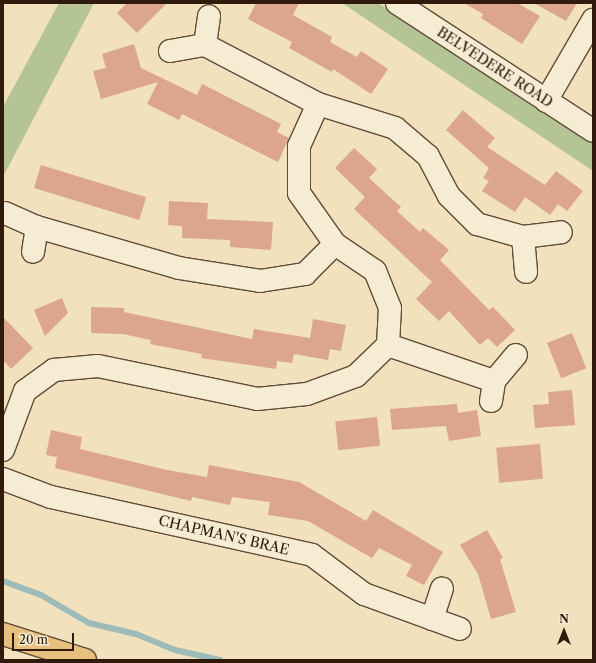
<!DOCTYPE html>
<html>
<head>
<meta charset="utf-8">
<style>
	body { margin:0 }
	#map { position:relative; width:596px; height:663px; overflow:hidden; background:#f1e1bd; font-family:"Libre Caslon Text",serif }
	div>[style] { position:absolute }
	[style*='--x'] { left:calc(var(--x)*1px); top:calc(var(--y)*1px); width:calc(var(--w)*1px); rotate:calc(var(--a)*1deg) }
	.green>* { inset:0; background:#b5c495 }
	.stream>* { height:6px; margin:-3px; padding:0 3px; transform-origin:3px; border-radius:3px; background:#9dbbb9 }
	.building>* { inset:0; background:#dba58e; transform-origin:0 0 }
	.roads { filter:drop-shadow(1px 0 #604c38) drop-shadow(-1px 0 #604c38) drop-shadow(0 1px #604c38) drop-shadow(0 -1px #604c38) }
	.street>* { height:22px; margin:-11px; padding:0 11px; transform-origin:11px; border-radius:11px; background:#f6ecd4 }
	.primary>* { height:22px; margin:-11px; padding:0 11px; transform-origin:11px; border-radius:11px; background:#e8c07e }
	span { translate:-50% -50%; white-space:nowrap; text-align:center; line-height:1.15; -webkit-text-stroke:3px #f6ecd4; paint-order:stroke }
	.street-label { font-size:14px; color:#301a0b }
	.frame { position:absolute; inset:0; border:4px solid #301a0b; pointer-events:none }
	.north { position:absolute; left:544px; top:611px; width:40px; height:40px; -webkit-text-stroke:3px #f6ecd4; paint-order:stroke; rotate:0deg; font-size:11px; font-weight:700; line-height:16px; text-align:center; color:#301a0b }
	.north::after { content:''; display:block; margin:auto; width:14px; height:18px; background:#301a0b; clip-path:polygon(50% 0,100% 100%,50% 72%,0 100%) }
	.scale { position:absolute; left:12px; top:633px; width:62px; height:18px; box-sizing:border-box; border:2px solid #301a0b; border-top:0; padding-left:5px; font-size:12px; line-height:14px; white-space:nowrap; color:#301a0b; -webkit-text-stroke:3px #f6ecd4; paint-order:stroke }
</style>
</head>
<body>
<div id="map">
	<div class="green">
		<div style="clip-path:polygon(59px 3px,94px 3px,3px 177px,3px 107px)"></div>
		<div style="clip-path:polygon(342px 3px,378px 3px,593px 142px,593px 171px)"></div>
	</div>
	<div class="stream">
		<div style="--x:3;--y:581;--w:40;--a:20.2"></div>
		<div style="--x:41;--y:595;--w:56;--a:30.3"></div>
		<div style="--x:89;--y:623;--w:48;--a:13.2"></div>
		<div style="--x:136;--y:634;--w:42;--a:22.3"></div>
		<div style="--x:175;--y:650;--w:46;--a:12.5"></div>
	</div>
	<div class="building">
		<div style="clip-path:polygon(127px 3px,167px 3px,137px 33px,117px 13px)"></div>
		<div style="clip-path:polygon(256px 3px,299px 3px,293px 15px,332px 37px,330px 42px,357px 57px,361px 51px,388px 69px,371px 94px,333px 69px,332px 72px,289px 48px,292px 42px,248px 19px)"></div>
		<div style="clip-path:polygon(464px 3px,517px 3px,540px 16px,522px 44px,481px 18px,483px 14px)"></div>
		<div style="clip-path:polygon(534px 3px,577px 3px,566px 21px)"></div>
		<div style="clip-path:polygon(134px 44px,141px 68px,197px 95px,202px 84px,281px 124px,277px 132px,289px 138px,278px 162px,182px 114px,179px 120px,147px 104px,158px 82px,101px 99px,93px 71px,106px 68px,102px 54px)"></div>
		<div style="clip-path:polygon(463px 110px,495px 138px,487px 147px,545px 185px,556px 171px,583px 191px,567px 211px,558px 204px,550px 215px,525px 197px,515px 212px,482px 191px,489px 181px,483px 178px,489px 168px,446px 130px)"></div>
		<div style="clip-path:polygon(354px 148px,377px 169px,369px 178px,401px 207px,397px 211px,420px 232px,423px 228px,449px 250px,440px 260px,489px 310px,493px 307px,515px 330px,497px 347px,488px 338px,480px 345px,449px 311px,439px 321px,416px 299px,432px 282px,354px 209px,365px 197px,335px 168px)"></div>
		<div style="left:41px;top:165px;width:110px;height:24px;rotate:17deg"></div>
		<div style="clip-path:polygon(169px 201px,208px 203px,207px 219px,273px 222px,271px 250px,230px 247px,230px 240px,182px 238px,182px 226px,168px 225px)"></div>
		<div style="clip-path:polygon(62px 298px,68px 313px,45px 336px,34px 310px)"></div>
		<div style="clip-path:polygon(91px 307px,124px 308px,124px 312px,252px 339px,254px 329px,310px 338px,313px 319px,346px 325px,341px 351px,330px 349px,328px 360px,294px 354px,292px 363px,277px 361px,276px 369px,201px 358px,202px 354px,150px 344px,151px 340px,123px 334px,91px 333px)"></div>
		<div style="clip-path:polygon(3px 317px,33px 348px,11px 369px,3px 360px)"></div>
		<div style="left:572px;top:333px;width:38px;height:27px;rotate:68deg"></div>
		<div style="clip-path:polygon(572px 390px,575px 425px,535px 428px,533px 405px,549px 404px,548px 392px)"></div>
		<div style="clip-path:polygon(457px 404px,458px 413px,477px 410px,481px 436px,449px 441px,446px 426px,392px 430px,390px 409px)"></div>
		<div style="left:377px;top:417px;width:29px;height:42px;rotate:84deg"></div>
		<div style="clip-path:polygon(51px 430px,82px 437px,80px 449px,167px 470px,207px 477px,209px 465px,299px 482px,366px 521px,373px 510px,443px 552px,424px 585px,406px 576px,412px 565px,379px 548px,372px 558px,308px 521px,268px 515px,270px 502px,232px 497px,230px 505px,192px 497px,191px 501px,55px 468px,57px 457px,46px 455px)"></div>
		<div style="left:540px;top:444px;width:35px;height:44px;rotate:85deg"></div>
		<div style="clip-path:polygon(487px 530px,503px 558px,500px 559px,516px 612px,491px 619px,478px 574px,460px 545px)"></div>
	</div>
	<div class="roads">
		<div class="street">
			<div style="--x:397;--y:3;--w:234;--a:33.1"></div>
			<div style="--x:205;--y:45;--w:127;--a:27.6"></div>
			<div style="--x:318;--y:104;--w:81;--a:17.3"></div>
			<div style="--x:395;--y:128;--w:43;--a:40.3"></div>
			<div style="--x:428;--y:156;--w:45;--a:62.3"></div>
			<div style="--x:449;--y:196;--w:40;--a:45"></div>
			<div style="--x:477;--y:224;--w:48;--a:15.8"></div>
			<div style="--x:523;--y:237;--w:38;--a:-7"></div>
			<div style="--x:170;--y:51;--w:36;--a:-10"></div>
			<div style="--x:205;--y:45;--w:29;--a:-82"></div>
			<div style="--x:546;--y:101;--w:94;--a:-59.9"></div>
			<div style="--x:5;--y:213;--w:35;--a:24"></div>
			<div style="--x:37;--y:227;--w:25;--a:99"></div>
			<div style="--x:37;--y:227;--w:148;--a:16.1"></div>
			<div style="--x:179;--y:268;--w:82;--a:9.1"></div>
			<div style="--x:260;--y:281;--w:46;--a:-8.8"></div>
			<div style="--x:305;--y:274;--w:42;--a:-45"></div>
			<div style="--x:523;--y:237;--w:35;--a:85"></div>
			<div style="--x:388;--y:345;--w:112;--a:18.8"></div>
			<div style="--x:491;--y:401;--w:20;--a:-81"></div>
			<div style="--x:494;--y:381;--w:34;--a:-50"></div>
			<div style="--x:3;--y:450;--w:63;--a:-69.6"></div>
			<div style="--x:25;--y:391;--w:36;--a:-36"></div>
			<div style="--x:54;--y:370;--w:44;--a:-5.2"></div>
			<div style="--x:98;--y:366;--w:162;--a:11.7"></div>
			<div style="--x:257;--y:399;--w:50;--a:-5.7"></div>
			<div style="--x:307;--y:394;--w:52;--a:-20.2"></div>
			<div style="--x:356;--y:376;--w:45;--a:-44.1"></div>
			<div style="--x:388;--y:345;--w:37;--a:-87"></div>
			<div style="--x:390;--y:308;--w:40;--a:-112"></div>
			<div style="--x:375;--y:271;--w:48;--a:-146"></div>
			<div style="--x:335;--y:244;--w:62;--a:-125.2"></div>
			<div style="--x:299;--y:193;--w:47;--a:-90"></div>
			<div style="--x:299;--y:146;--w:46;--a:-65.7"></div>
			<div style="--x:3;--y:479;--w:51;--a:20.6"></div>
			<div style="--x:51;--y:497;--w:267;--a:12.5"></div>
			<div style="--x:312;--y:555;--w:65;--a:36.9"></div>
			<div style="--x:364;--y:594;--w:102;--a:20"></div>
			<div style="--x:432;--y:619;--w:32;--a:-72"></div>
		</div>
		<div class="primary">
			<div style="--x:3;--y:634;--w:86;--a:17.6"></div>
		</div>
	</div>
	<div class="street-label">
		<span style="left:495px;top:67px;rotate:33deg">BELVEDERE ROAD</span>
		<span style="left:224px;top:535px;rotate:13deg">CHAPMAN'S BRAE</span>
	</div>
	<div class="frame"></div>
	<div class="north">N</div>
	<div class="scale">20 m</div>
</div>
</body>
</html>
